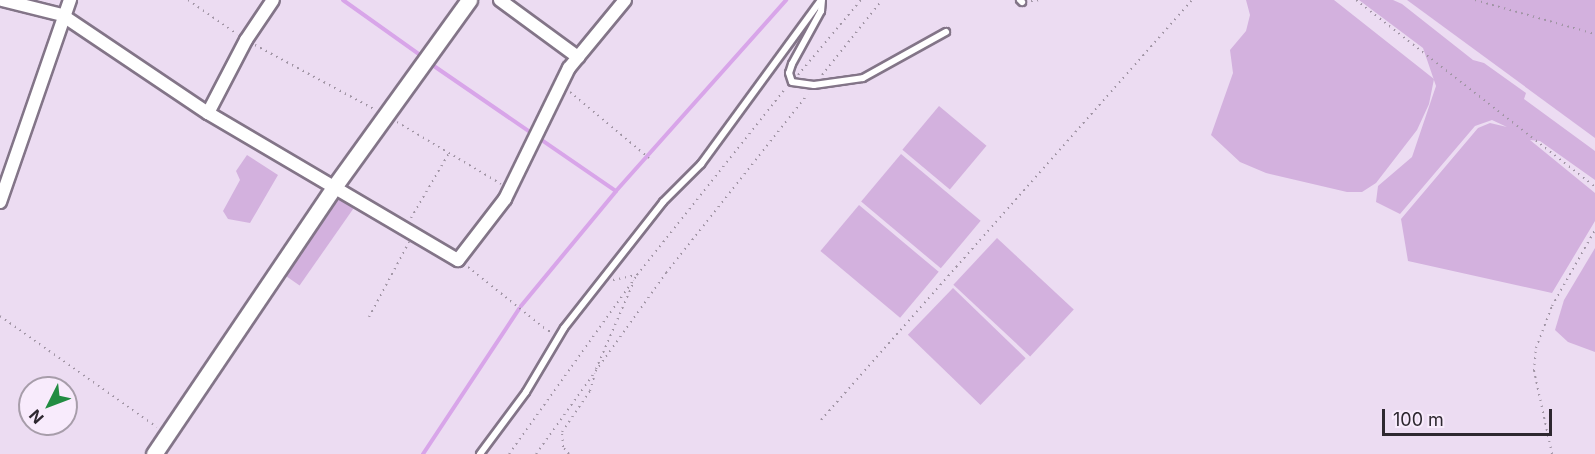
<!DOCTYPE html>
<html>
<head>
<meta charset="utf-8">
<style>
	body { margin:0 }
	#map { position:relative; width:1595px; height:454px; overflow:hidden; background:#ecdcf2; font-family:Inter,sans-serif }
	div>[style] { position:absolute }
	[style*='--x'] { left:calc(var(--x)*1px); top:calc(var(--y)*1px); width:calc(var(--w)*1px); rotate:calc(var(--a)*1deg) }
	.green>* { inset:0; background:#d3b1de; transform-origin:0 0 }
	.stream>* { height:4px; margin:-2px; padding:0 2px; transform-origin:2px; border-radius:2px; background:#d8a5e9 }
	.path>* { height:2px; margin-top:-1px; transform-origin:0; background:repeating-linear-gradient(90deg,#a195a5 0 1.5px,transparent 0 6px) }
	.roads { filter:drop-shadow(2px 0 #837588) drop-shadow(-2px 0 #837588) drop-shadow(0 2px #837588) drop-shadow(0 -2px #837588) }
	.service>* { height:6px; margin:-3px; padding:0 3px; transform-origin:3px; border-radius:3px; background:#fff }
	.minor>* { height:12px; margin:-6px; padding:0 6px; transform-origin:6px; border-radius:6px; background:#fff }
	.tertiary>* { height:15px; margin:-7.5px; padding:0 7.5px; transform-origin:7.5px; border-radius:7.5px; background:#fff }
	span { translate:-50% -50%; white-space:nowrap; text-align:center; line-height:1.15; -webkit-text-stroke:4.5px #f8ebfc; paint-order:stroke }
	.north { position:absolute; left:18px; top:376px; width:60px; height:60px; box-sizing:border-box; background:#f8ebfc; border:2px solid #a79daa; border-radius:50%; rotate:228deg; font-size:16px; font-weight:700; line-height:24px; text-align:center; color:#2e2830 }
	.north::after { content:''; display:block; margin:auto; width:21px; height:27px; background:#228c42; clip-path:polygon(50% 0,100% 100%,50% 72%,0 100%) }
	.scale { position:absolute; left:1382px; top:409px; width:170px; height:27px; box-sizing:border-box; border:3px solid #2e2830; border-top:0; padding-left:8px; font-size:18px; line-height:21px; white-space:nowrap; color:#2e2830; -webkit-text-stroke:4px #f8ebfc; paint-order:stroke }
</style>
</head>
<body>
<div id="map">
	<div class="green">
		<div style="clip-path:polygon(1246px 0,1334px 0,1434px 79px,1429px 104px,1417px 130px,1376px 183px,1362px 192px,1347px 192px,1266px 173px,1240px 162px,1211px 135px,1233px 73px,1230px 50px,1246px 31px,1250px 15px)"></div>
		<div style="clip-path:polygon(1359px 0,1393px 0,1402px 4px,1473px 60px,1484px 63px,1526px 93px,1524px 99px,1595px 151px,1595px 180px,1540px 141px,1530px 140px,1595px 193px,1595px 221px,1552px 293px,1408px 261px,1401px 219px,1478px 128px,1490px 123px,1507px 127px,1492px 120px,1475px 126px,1400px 214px,1376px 202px,1378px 186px,1412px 157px,1436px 86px,1423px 48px)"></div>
		<div style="clip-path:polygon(1407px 0,1595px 0,1595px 138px)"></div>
		<div style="left:939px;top:106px;width:62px;height:57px;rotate:40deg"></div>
		<div style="left:901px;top:154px;width:104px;height:62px;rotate:40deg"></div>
		<div style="clip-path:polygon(247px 155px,278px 175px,250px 223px,228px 219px,223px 211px,240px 180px,236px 171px)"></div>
		<div style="left:338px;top:194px;width:21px;height:97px;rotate:35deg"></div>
		<div style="left:859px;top:205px;width:104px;height:60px;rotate:40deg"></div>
		<div style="left:997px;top:238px;width:105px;height:64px;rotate:43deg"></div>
		<div style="clip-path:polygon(1595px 248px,1595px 352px,1568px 342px,1555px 330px,1564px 300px)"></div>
		<div style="left:953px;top:288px;width:101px;height:65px;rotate:44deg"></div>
	</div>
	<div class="stream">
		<div style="--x:343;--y:0;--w:95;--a:35.5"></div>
		<div style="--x:429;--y:67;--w:4;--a:-56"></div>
		<div style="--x:431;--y:64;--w:224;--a:34.5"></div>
		<div style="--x:521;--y:306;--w:149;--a:-50.4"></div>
		<div style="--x:616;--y:191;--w:256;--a:-48.3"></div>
		<div style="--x:423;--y:454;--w:174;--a:-56.5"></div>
	</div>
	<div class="path">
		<div style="--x:188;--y:0;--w:60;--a:34.8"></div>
		<div style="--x:1356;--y:0;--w:303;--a:38"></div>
		<div style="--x:1475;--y:0;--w:125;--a:15.8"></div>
		<div style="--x:1031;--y:1;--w:9;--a:-6"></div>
		<div style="--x:255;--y:45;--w:135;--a:28.3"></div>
		<div style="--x:798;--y:75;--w:98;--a:-50"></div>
		<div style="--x:822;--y:75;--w:96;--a:-51.3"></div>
		<div style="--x:570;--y:92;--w:103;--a:39.9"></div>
		<div style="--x:397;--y:122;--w:121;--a:30.8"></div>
		<div style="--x:411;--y:218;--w:75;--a:-59.7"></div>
		<div style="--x:468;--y:267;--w:102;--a:38.7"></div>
		<div style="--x:548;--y:331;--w:6;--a:0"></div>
		<div style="--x:613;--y:280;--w:25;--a:-12"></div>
		<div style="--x:0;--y:316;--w:192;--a:35.3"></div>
		<div style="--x:369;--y:317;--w:85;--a:-61.9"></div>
		<div style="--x:596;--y:369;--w:96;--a:-66.6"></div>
		<div style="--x:821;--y:420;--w:560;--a:-48.54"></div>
		<div style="--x:509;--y:454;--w:220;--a:-54.4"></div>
		<div style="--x:637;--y:275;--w:239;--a:-51.5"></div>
		<div style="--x:536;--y:454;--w:223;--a:-54.3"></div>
		<div style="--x:666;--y:273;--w:228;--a:-51.6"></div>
		<div style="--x:569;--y:454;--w:9;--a:-131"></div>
		<div style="--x:563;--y:447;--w:15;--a:-94"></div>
		<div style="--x:562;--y:432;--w:50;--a:-55.7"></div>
		<div style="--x:590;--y:391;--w:18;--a:-74"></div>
		<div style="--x:1552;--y:454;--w:85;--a:-102.2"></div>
		<div style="--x:1534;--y:371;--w:23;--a:-85"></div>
		<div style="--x:1536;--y:348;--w:45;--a:-69.1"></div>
		<div style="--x:1552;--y:306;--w:87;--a:-60.5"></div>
	</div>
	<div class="roads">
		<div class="service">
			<div style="--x:822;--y:0;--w:11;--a:95"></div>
			<div style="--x:821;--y:11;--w:60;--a:118.7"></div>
			<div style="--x:792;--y:64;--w:9;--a:108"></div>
			<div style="--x:789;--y:73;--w:9;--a:72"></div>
			<div style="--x:792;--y:82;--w:22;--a:8"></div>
			<div style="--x:814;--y:85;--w:49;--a:-8.1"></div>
			<div style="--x:863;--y:78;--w:95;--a:-29"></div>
			<div style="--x:1020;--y:0;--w:3;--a:45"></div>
			<div style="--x:480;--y:454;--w:77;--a:-53.4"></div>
			<div style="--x:526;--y:392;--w:74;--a:-59.3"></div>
			<div style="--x:564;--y:328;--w:160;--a:-51.8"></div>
			<div style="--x:663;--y:202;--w:54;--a:-45"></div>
			<div style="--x:701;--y:164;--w:203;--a:-53.8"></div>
		</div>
		<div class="minor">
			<div style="--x:2;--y:0;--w:62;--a:14"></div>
			<div style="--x:62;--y:15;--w:176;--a:33.9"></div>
			<div style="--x:208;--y:113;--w:290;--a:30.5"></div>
			<div style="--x:458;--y:260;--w:77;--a:-52.4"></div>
			<div style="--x:505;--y:199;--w:146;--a:-64"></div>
			<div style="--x:569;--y:68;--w:88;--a:-50.5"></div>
			<div style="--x:500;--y:0;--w:97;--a:36.2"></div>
			<div style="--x:208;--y:113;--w:82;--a:-62.5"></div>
			<div style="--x:246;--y:40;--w:48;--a:-56"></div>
			<div style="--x:0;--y:202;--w:214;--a:-70.9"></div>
		</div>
		<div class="tertiary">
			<div style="--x:154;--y:454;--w:322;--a:-56"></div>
			<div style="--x:334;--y:187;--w:231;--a:-54.2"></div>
		</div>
	</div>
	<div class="north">N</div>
	<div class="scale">100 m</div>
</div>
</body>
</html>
